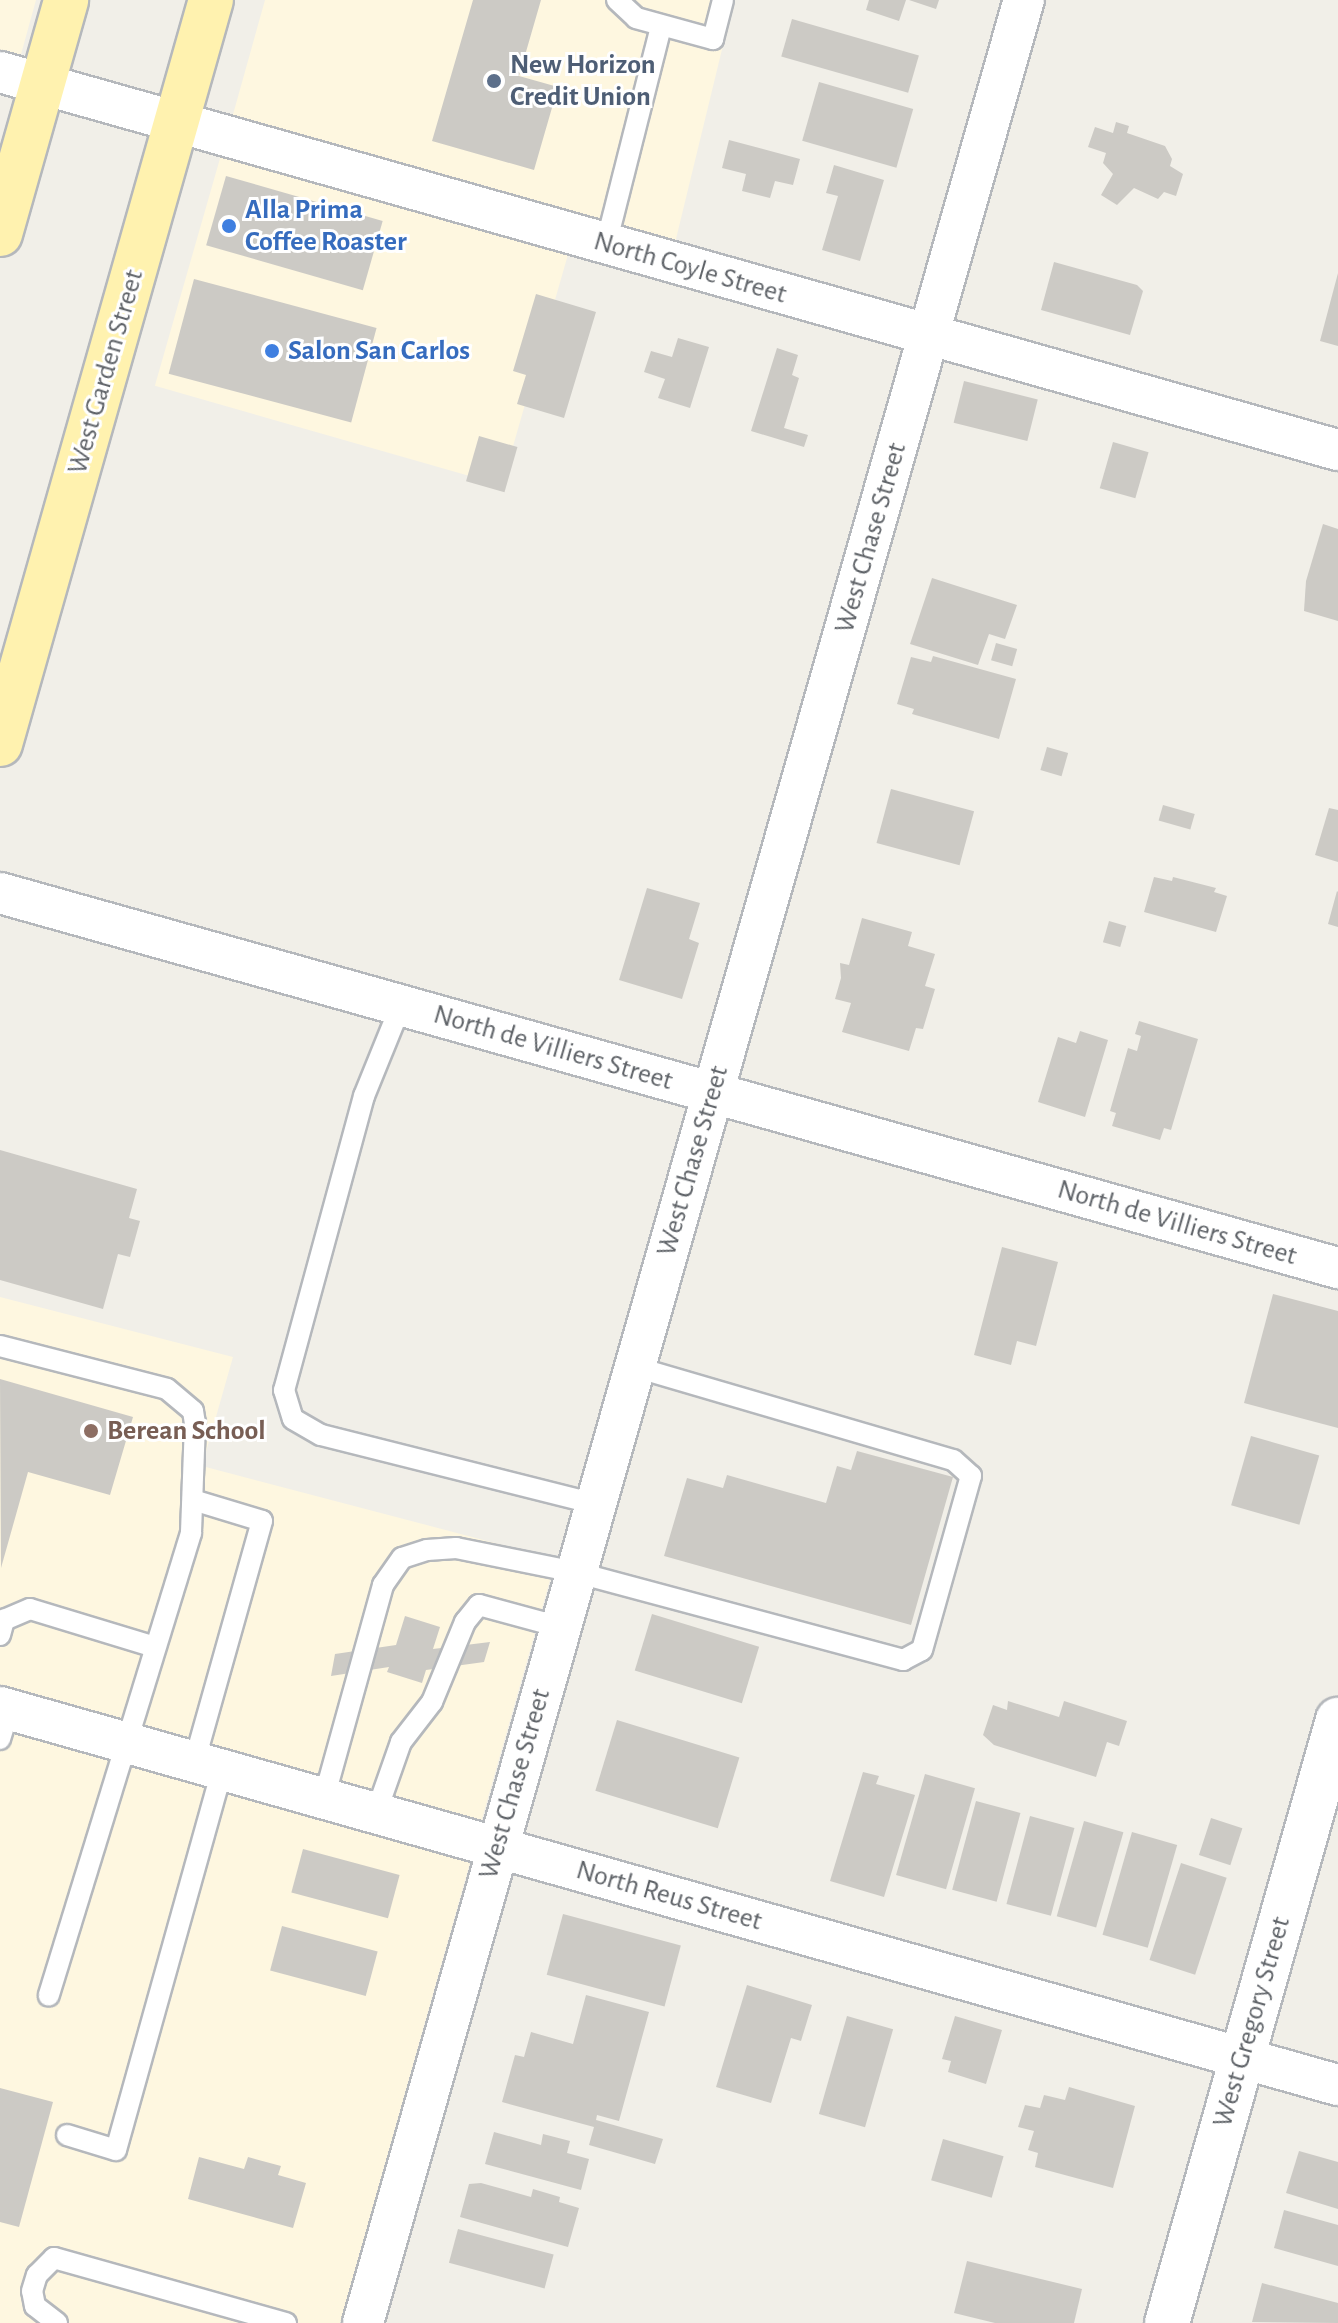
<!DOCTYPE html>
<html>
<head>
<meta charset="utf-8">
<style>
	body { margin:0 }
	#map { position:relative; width:1338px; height:2323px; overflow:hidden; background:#f1efe8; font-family:"Alegreya Sans",sans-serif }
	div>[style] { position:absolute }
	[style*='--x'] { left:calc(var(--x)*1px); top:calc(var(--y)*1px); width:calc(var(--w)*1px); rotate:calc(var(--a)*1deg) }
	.commercial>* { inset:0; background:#fef7e0; transform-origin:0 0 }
	.building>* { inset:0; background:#cccac5; transform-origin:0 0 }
	.roads { filter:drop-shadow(2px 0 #b5b8bc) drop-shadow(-2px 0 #b5b8bc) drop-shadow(0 2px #b5b8bc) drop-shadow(0 -2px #b5b8bc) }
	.service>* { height:20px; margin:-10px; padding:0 10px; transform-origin:10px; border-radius:10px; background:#fff }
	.minor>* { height:40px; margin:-20px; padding:0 20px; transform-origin:20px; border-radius:20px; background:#fff }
	.tertiary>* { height:44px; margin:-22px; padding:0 22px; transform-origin:22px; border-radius:22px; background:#fff }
	.primary>* { height:44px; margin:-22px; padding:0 22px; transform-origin:22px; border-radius:22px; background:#fff2af }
	.dots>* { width:22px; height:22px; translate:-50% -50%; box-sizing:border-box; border:4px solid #fff; border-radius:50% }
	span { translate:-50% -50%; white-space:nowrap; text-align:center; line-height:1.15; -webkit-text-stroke:6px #fff; paint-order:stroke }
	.service-label { font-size:28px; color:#4e5e75; font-weight:700 }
	.left { translate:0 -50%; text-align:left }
	.shop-label { font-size:28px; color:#366cbe; font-weight:700 }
	.street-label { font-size:28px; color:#5f6368 }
	.education-label { font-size:28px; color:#785e54; font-weight:700 }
</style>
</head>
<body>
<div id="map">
	<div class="commercial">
		<div style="clip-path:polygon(0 0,36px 0,20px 58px,0 52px)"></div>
		<div style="clip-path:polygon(265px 0,734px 0,675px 243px,232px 118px)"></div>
		<div style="left:221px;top:155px;width:361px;height:240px;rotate:16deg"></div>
		<div style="clip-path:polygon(0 1297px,233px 1357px,202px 1466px,556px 1559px,481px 1822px,0 1687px)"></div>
		<div style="clip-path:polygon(0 1727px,471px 1859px,340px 2323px,0 2323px)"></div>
	</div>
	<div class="building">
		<div style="clip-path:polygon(473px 0,541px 0,519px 76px,558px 87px,534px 170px,432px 141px)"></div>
		<div style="clip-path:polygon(869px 0,906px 0,899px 21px,866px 10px)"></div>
		<div style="clip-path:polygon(909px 0,939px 0,936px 9px)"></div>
		<div style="left:792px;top:19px;width:132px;height:39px;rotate:16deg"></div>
		<div style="left:819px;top:82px;width:98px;height:61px;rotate:16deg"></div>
		<div style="clip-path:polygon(1116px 122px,1129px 126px,1127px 133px,1165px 146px,1172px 159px,1170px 166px,1183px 174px,1176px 196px,1164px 192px,1158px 199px,1134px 188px,1117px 205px,1101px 195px,1113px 174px,1103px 163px,1106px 153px,1088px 147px,1095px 127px,1113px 133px)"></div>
		<div style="clip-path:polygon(729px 140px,800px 159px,793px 185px,775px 181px,770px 198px,742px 191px,746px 174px,722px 168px)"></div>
		<div style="clip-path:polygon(834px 165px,884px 180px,860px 261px,822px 250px,838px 196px,826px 193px)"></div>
		<div style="left:226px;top:176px;width:163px;height:72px;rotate:16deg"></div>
		<div style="clip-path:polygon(1054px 262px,1137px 285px,1143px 291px,1130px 335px,1041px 310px)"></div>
		<div style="clip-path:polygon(1338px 273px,1338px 346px,1320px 341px)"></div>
		<div style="left:194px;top:279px;width:189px;height:98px;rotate:15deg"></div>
		<div style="clip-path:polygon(536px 294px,596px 312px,564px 418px,517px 404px,526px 375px,513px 371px)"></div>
		<div style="clip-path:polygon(678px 338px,709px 347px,690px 408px,658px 398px,665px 379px,644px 372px,651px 351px,672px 357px)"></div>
		<div style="clip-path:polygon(777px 348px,798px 355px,792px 375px,799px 378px,784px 428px,808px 435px,804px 447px,751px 431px)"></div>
		<div style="left:964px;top:381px;width:76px;height:43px;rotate:14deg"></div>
		<div style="left:479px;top:436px;width:40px;height:47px;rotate:16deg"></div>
		<div style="left:1113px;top:442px;width:37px;height:48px;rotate:16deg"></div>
		<div style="clip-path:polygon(1323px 524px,1338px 529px,1338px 621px,1304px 611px,1306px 581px)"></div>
		<div style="clip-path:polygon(932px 578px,1017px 605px,1005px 639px,989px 634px,978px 665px,910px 644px)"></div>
		<div style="left:996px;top:643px;width:22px;height:18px;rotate:16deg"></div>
		<div style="clip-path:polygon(933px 656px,1016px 679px,999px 739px,912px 714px,914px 709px,897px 704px,911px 657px,931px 662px)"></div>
		<div style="left:1047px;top:747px;width:22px;height:24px;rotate:16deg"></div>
		<div style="left:891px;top:789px;width:86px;height:56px;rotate:15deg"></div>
		<div style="left:1163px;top:805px;width:33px;height:16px;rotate:16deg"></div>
		<div style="clip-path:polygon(1329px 808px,1338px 810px,1338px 862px,1315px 855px)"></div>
		<div style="clip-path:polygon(1154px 877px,1172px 881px,1173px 877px,1216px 888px,1214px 892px,1227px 896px,1216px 932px,1144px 912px)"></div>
		<div style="clip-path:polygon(647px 888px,700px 903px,689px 939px,699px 943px,682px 999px,619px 980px)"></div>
		<div style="clip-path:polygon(1337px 891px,1338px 892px,1338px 927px,1328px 924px)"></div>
		<div style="clip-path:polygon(862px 918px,912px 932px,908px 946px,935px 954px,925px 986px,935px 989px,923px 1029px,916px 1028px,909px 1051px,842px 1032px,851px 1003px,835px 999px,841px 978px,840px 963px,849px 965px)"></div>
		<div style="left:1109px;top:921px;width:18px;height:22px;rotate:16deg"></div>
		<div style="clip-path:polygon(1139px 1021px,1198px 1039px,1171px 1130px,1164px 1128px,1160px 1140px,1112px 1126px,1116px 1113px,1110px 1111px,1128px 1048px,1137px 1051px,1141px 1036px,1135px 1034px)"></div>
		<div style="clip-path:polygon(1080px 1031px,1108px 1040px,1085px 1117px,1038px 1102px,1058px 1037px,1076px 1043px)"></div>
		<div style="clip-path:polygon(0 1150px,137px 1189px,129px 1218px,140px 1221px,130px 1257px,118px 1254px,103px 1309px,0 1280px)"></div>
		<div style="clip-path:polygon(1002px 1247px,1058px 1262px,1036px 1346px,1017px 1341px,1011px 1365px,974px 1355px)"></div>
		<div style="clip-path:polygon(1273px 1294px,1338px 1311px,1338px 1428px,1244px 1403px)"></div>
		<div style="clip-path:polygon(0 1379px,133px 1417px,110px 1495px,28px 1472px,1px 1568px)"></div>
		<div style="left:1251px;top:1436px;width:71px;height:72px;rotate:16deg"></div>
		<div style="clip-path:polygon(857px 1451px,953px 1477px,911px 1625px,664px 1556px,687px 1478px,723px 1488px,727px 1475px,826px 1503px,837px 1466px,851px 1470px)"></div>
		<div style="left:652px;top:1614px;width:112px;height:59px;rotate:17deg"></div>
		<div style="clip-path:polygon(405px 1616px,440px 1627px,433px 1649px,490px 1642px,484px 1662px,426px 1670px,422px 1683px,387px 1672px,389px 1667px,331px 1676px,335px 1654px,396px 1645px)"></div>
		<div style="clip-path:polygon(1008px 1701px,1059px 1717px,1064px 1701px,1127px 1721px,1119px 1746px,1107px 1742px,1096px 1777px,994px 1745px,983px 1735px,993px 1705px,1007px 1710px)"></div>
		<div style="left:617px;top:1720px;width:128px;height:74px;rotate:17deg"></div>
		<div style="clip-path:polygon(863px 1772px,879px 1776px,876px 1784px,915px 1795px,884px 1897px,830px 1881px)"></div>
		<div style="left:925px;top:1774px;width:52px;height:105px;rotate:16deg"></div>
		<div style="left:976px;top:1801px;width:46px;height:92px;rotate:15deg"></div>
		<div style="left:1030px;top:1816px;width:46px;height:91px;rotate:15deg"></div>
		<div style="left:1211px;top:1818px;width:33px;height:39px;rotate:18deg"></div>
		<div style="left:1084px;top:1821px;width:41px;height:99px;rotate:16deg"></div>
		<div style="left:1132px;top:1832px;width:47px;height:107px;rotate:16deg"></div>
		<div style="left:303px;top:1849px;width:100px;height:45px;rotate:15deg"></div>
		<div style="left:1181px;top:1863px;width:48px;height:102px;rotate:18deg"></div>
		<div style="left:563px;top:1914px;width:122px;height:63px;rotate:15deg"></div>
		<div style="left:282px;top:1926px;width:99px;height:46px;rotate:15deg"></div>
		<div style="clip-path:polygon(747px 1985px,812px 2005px,801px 2041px,791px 2038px,771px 2103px,716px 2087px)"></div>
		<div style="clip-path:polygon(586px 1995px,649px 2012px,619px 2121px,597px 2115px,596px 2120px,663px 2139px,655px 2164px,589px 2145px,594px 2127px,502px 2102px,515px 2055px,524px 2057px,531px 2032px,573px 2044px)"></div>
		<div style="left:847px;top:2016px;width:48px;height:102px;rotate:16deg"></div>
		<div style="clip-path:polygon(955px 2016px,1002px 2030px,986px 2084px,948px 2072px,951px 2061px,942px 2059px)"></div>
		<div style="clip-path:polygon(1069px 2087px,1135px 2106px,1113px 2188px,1035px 2167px,1038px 2153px,1028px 2150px,1034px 2131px,1018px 2127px,1025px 2105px,1040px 2108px,1044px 2095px,1065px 2100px)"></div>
		<div style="clip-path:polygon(0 2088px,53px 2102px,19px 2227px,0 2222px)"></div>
		<div style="clip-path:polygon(494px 2132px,541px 2145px,543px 2134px,570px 2141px,567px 2153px,589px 2159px,581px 2190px,485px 2164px)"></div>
		<div style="left:943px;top:2139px;width:63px;height:43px;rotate:16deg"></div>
		<div style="clip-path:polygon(1299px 2151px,1338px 2162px,1338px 2209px,1286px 2193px)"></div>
		<div style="clip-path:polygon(199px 2157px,244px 2169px,248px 2157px,281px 2166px,278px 2175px,306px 2183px,293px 2228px,188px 2199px)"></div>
		<div style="clip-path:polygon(481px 2183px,531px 2197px,533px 2189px,560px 2197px,559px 2202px,579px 2208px,568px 2247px,460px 2217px,469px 2184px)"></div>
		<div style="clip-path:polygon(1284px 2210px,1338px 2225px,1338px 2266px,1274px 2248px)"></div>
		<div style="left:458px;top:2229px;width:99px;height:35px;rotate:15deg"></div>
		<div style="clip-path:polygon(967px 2261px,1082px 2289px,1074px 2323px,995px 2323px,954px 2313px)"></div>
		<div style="clip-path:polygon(1262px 2283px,1338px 2303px,1338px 2323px,1252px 2322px)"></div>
	</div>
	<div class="roads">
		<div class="service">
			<div style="--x:617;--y:0;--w:26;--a:43"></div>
			<div style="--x:636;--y:18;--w:80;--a:15.3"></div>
			<div style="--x:713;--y:39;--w:40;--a:-75.6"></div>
			<div style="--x:606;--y:244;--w:225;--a:-75.8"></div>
			<div style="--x:401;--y:1005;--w:98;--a:112.1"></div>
			<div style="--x:364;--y:1096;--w:305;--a:105.2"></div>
			<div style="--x:284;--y:1390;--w:30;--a:73"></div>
			<div style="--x:293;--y:1419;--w:32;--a:30"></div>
			<div style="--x:321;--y:1435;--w:283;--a:14.1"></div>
			<div style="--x:0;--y:1346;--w:172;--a:14.4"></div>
			<div style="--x:167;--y:1389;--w:34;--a:40"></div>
			<div style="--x:193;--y:1411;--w:12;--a:81"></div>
			<div style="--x:195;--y:1423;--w:110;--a:92.1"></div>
			<div style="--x:191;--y:1533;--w:484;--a:107.1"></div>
			<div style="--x:193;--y:1500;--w:72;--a:16.9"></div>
			<div style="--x:262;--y:1521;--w:248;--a:105.7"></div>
			<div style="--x:0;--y:1635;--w:16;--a:-75"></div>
			<div style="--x:4;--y:1620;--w:28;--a:-23"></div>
			<div style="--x:30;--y:1609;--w:131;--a:16.9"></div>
			<div style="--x:0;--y:1739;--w:31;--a:-73"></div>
			<div style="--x:324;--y:1798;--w:221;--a:-74.5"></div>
			<div style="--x:383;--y:1585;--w:33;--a:-55"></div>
			<div style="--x:402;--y:1558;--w:26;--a:-18"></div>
			<div style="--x:427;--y:1550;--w:29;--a:-4"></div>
			<div style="--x:456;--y:1548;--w:121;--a:11.4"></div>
			<div style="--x:575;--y:1572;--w:340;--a:15"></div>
			<div style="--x:903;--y:1660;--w:21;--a:-28"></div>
			<div style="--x:922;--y:1650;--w:181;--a:-74.3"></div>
			<div style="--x:971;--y:1476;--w:24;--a:-138"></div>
			<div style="--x:953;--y:1460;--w:332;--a:-163.7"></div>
			<div style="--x:376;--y:1813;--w:75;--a:-70.6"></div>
			<div style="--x:401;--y:1742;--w:51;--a:-52.2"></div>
			<div style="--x:432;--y:1702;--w:87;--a:-67.6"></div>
			<div style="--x:465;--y:1622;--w:22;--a:-51"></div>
			<div style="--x:479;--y:1605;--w:84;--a:15.2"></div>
			<div style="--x:67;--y:2135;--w:51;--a:17"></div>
			<div style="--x:116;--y:2150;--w:397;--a:-74.4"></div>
			<div style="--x:57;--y:2323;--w:28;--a:-142"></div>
			<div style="--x:35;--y:2306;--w:15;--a:-101"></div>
			<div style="--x:32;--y:2291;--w:17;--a:-73"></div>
			<div style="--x:37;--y:2275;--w:24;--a:-45"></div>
			<div style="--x:54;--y:2258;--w:241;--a:15.7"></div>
		</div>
		<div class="minor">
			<div style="--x:0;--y:72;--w:1390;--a:15.78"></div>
			<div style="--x:0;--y:893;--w:1390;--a:15.66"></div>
			<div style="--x:0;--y:1707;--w:1390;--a:15.78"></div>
			<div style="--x:363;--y:2323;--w:2415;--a:-74.12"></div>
		</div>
		<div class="tertiary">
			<div style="--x:1167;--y:2323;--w:627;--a:-74.17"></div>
		</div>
		<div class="primary">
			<div style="--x:0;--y:234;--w:243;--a:-74.2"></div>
			<div style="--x:0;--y:744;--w:773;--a:-74.17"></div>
		</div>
	</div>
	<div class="dots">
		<div style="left:494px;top:81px;background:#5c6f8a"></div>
		<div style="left:229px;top:226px;background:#3f7fe0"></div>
		<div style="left:272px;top:351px;background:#3f7fe0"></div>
		<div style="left:91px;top:1431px;background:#8d6e63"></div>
	</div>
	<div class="service-label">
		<span class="left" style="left:510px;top:81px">New Horizon<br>Credit Union</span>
	</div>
	<div class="shop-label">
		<span class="left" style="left:245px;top:226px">Alla Prima<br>Coffee Roaster</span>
		<span class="left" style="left:288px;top:351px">Salon San Carlos</span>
	</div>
	<div class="street-label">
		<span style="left:690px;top:268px;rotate:16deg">North Coyle Street</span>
		<span style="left:106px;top:372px;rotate:-74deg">West Garden Street</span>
		<span style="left:871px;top:538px;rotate:-74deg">West Chase Street</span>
		<span style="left:553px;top:1048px;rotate:16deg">North de Villiers Street</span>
		<span style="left:693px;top:1161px;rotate:-74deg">West Chase Street</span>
		<span style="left:1177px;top:1223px;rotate:16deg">North de Villiers Street</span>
		<span style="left:515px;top:1784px;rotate:-74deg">West Chase Street</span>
		<span style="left:669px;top:1896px;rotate:16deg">North Reus Street</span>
		<span style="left:1252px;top:2022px;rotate:-74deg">West Gregory Street</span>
	</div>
	<div class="education-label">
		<span class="left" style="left:107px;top:1431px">Berean School</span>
	</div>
</div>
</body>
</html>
